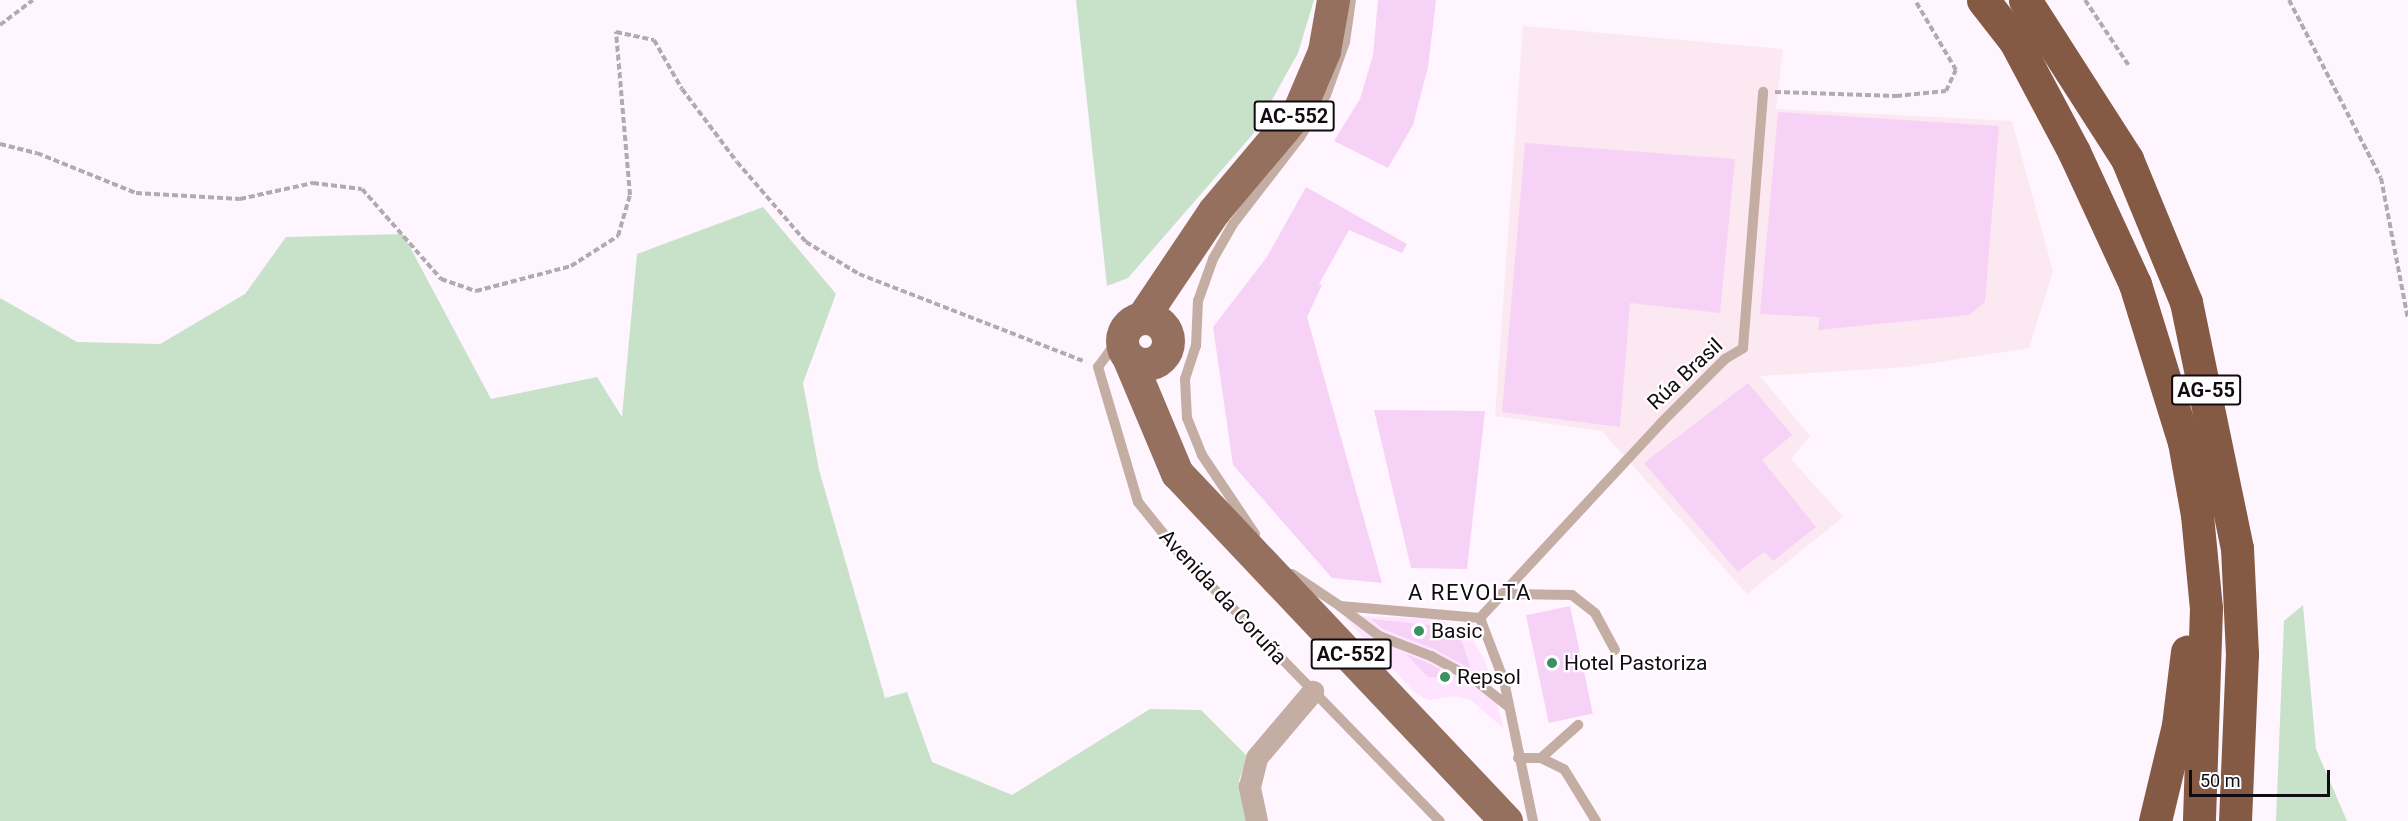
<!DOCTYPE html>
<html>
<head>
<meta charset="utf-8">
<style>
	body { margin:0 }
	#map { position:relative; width:2408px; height:821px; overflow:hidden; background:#fef5fe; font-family:Roboto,sans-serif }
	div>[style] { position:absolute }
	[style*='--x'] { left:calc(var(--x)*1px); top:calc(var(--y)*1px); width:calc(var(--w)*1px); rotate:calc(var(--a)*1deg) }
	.built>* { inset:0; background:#fee4ff }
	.industrial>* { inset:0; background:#fce8f1 }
	.green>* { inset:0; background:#c7e2c9 }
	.building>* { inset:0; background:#f6d2f7; transform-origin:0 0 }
	.path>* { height:4px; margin-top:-2px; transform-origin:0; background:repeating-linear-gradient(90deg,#b2aab2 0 6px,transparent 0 9px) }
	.lane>* { height:10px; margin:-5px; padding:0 5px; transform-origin:5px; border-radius:5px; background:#c4aea4 }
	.street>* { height:22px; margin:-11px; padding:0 11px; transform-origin:11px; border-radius:11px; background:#c4aea4 }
	.primary>* { height:33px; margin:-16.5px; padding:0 16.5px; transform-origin:16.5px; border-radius:16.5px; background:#95705e }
	.primary>.ring { margin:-16.5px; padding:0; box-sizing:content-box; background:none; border:33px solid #95705e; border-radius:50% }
	.highway>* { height:33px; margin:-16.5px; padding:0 16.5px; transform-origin:16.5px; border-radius:16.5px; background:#845a45 }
	.dots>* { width:16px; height:16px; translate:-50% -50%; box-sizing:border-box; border:3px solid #fff; border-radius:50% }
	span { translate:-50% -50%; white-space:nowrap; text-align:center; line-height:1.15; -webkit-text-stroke:4.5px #fff; paint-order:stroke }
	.shield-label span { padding:2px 4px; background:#fff; border:2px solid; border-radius:4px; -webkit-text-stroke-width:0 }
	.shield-label { font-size:20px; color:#120b12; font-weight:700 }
	.street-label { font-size:21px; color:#120b12 }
	.poi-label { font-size:21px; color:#120b12 }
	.left { translate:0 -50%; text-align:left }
	.neighbourhood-label { font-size:22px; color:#120b12; letter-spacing:1.5px }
	.scale { position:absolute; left:2189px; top:770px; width:141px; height:27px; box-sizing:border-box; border:3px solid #120b12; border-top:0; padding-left:8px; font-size:18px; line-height:21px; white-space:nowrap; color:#120b12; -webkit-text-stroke:4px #fff; paint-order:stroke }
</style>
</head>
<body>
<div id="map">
	<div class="built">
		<div style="clip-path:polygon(1362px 616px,1440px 619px,1472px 639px,1485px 660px,1504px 729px,1471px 700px,1454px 696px,1429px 700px,1416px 694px,1345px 618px)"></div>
	</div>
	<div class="industrial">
		<div style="clip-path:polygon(1523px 26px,1783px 49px,1776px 109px,2012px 121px,2053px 271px,2029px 348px,1907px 367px,1760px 376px,1810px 436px,1791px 459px,1843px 517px,1747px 594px,1602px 431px,1495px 416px)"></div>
	</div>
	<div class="green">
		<div style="clip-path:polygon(1076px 0,1314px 0,1298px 53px,1253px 134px,1128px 278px,1107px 286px)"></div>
		<div style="clip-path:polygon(763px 207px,836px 294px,803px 383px,819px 470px,885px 698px,907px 692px,932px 762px,1012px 795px,1150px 709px,1201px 710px,1248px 757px,1239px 780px,1248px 821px,0 821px,0 298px,77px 342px,160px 344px,245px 294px,286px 237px,403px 234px,491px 399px,597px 377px,622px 417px,637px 254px)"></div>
		<div style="clip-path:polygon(2303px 605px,2316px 749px,2347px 821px,2276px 821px,2284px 621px)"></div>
	</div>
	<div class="building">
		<div style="clip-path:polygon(1378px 0,1436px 0,1428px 67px,1413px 125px,1388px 168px,1334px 141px,1360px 99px,1373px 55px)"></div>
		<div style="clip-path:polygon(1778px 112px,1999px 126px,1985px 302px,1969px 315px,1818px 330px,1820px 317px,1760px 314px)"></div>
		<div style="clip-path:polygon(1525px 143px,1735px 159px,1720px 313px,1630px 303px,1620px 427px,1502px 412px)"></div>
		<div style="clip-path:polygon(1306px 187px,1407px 244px,1402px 253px,1349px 230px,1319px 284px,1322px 285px,1307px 317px,1382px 583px,1332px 578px,1233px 465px,1213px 327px,1267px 257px)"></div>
		<div style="clip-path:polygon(1748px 383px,1792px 435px,1762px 460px,1816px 527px,1773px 561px,1764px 552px,1738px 572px,1644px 463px)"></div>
		<div style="clip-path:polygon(1374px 410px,1485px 411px,1467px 569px,1411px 568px)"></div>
		<div style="left:1570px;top:606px;width:110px;height:45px;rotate:78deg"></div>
		<div style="clip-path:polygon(1371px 619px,1448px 627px,1461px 639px,1471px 669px,1434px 649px,1383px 629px)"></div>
		<div style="clip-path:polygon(1406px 654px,1428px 663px,1456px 678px,1428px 677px)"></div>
	</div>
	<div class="path">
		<div style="--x:2085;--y:0;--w:79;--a:56.3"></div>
		<div style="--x:2289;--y:0;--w:200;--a:62.7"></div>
		<div style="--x:2381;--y:178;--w:144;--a:79.2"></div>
		<div style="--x:0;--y:25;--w:41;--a:-37.1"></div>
		<div style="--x:1775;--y:92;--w:121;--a:1.9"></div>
		<div style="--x:1896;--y:96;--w:50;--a:-5.7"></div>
		<div style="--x:1946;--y:91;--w:23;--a:-65"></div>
		<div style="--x:1956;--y:70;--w:81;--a:-120.4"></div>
		<div style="--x:0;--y:144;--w:38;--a:14"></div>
		<div style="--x:37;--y:153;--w:107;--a:22"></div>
		<div style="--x:136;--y:193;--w:104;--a:3.3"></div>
		<div style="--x:240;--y:199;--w:75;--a:-12.4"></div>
		<div style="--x:313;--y:183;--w:49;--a:7"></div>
		<div style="--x:362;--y:189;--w:120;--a:48.7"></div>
		<div style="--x:441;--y:279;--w:37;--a:19"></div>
		<div style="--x:476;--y:291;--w:98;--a:-14.7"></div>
		<div style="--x:571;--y:266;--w:56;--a:-32.6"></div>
		<div style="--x:618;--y:236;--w:43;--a:-73.7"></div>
		<div style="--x:630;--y:195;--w:164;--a:-94.9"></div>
		<div style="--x:616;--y:32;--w:39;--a:12"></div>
		<div style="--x:654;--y:40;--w:56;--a:60.3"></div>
		<div style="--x:682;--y:89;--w:91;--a:53"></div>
		<div style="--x:737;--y:162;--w:106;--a:49.2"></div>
		<div style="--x:806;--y:242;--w:62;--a:31.1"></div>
		<div style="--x:859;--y:274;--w:243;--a:21.2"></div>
	</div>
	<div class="lane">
		<div style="--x:1123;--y:333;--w:42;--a:126.3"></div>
		<div style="--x:1098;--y:367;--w:141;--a:73.5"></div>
		<div style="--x:1138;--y:502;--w:65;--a:51.2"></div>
		<div style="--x:1179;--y:553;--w:374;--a:45.8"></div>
		<div style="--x:1255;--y:534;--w:95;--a:-123.9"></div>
		<div style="--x:1202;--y:455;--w:40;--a:-112"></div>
		<div style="--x:1187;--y:418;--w:39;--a:-93"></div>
		<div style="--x:1185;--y:379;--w:35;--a:-72"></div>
		<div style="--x:1196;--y:346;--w:45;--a:-87.5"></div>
		<div style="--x:1198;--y:301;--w:45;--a:-70.3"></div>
		<div style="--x:1213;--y:259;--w:40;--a:-60.3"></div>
		<div style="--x:1233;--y:224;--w:110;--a:-52.4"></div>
		<div style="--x:1300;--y:137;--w:49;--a:-58.2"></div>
		<div style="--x:1326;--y:95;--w:56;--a:-70.3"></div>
		<div style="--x:1345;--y:42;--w:42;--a:-81.9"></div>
		<div style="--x:1292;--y:574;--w:58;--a:33.7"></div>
		<div style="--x:1340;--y:606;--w:141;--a:4.9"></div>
		<div style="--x:1501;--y:594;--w:71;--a:0.8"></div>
		<div style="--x:1572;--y:595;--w:29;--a:38"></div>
		<div style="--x:1595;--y:613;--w:42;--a:61.6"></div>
		<div style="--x:1341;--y:607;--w:48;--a:37.3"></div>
		<div style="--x:1379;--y:636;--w:56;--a:21"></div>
		<div style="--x:1431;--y:656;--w:50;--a:28.6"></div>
		<div style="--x:1475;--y:680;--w:43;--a:38.5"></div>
		<div style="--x:1480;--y:618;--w:266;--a:-47.1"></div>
		<div style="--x:1661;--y:423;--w:91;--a:-45"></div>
		<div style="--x:1725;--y:359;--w:21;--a:-31"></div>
		<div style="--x:1743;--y:348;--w:257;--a:-85.5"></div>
		<div style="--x:1480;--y:618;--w:67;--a:69.1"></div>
		<div style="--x:1504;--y:681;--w:143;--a:78.3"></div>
		<div style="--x:1518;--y:758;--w:23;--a:0"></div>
		<div style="--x:1541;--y:758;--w:25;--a:26"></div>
		<div style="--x:1564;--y:769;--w:61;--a:58.4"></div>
		<div style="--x:1541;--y:758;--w:50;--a:-41.7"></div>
	</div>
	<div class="street">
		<div style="--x:1257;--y:821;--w:35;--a:-102"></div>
		<div style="--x:1250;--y:787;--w:30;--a:-76"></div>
		<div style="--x:1257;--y:758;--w:87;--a:-49.7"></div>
	</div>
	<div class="primary">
		<div class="ring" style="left:1122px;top:318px;width:13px;height:13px"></div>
		<div style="--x:1142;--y:318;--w:129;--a:-56.1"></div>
		<div style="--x:1214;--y:211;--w:132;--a:-49.9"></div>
		<div style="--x:1299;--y:110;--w:64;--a:-67"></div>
		<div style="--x:1324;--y:51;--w:52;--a:-80"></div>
		<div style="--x:1129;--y:359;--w:124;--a:67.2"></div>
		<div style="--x:1177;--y:473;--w:479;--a:46.6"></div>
	</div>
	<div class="highway">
		<div style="--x:1983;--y:0;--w:52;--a:52"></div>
		<div style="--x:2015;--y:41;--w:126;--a:62"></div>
		<div style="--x:2074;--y:152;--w:145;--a:65.2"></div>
		<div style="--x:2135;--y:284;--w:165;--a:72.8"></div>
		<div style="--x:2184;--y:442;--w:74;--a:79.9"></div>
		<div style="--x:2197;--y:515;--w:93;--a:84.5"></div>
		<div style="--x:2206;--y:608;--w:213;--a:91.9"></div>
		<div style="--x:2025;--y:0;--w:189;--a:57.3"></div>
		<div style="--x:2127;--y:159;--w:155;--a:67.6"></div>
		<div style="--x:2186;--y:302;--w:251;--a:78.3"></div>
		<div style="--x:2237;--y:548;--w:106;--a:87.3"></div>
		<div style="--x:2242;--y:654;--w:167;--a:92.4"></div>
		<div style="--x:2155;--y:821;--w:99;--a:-76.5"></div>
		<div style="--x:2178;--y:725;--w:74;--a:-83"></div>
	</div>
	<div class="dots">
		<div style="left:1419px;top:631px;background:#3d9062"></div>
		<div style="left:1552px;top:663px;background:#3d9062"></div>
		<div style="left:1445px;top:677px;background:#3d9062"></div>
	</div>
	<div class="shield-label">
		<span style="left:1294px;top:116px">AC-552</span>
		<span style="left:2206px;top:390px">AG-55</span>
		<span style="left:1351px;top:654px">AC-552</span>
	</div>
	<div class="street-label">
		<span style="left:1685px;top:374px;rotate:-43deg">Rúa Brasil</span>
		<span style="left:1223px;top:597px;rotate:47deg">Avenida da Coruña</span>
	</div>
	<div class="poi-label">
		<span class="left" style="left:1431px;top:631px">Basic</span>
		<span class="left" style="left:1564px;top:663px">Hotel Pastoriza</span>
		<span class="left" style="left:1457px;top:677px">Repsol</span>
	</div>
	<div class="neighbourhood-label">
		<span style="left:1470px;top:593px">A REVOLTA</span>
	</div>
	<div class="scale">50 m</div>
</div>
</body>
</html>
